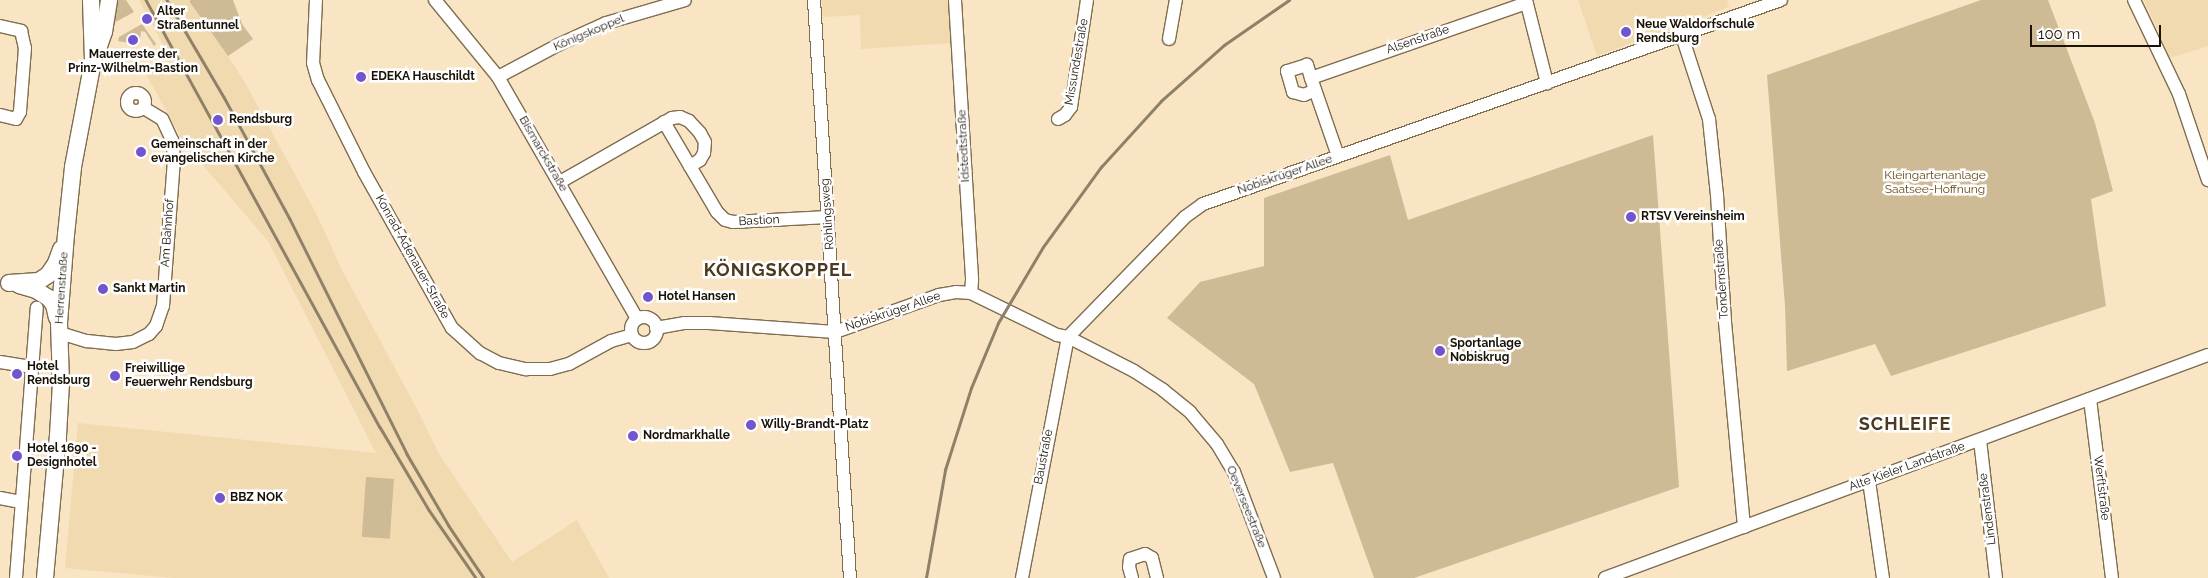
<!DOCTYPE html>
<html>
<head>
<meta charset="utf-8">
<style>
	body { margin:0 }
	#map { position:relative; width:2208px; height:578px; overflow:hidden; background:#f9e5c3; font-family:Raleway,sans-serif }
	div>[style] { position:absolute }
	[style*='--x'] { left:calc(var(--x)*1px); top:calc(var(--y)*1px); width:calc(var(--w)*1px); rotate:calc(var(--a)*1deg) }
	.built>* { inset:0; background:#f1d9b0 }
	.green>* { inset:0; background:#cfba96; transform-origin:0 0 }
	.roads { filter:drop-shadow(1px 0 #7f6d4e) drop-shadow(-1px 0 #7f6d4e) drop-shadow(0 1px #7f6d4e) drop-shadow(0 -1px #7f6d4e) }
	.minor>* { height:12px; margin:-6px; padding:0 6px; transform-origin:6px; border-radius:6px; background:#fff }
	.minor>.ring { margin:-6px; padding:0; box-sizing:content-box; background:none; border:12px solid #fff; border-radius:50% }
	.major>* { height:16px; margin:-8px; padding:0 8px; transform-origin:8px; border-radius:8px; background:#fff }
	.rail>* { height:2.5px; margin:-1.25px; padding:0 1.25px; transform-origin:1.25px; border-radius:1.25px; background:#8f8169 }
	.dots>* { width:14px; height:14px; translate:-50% -50%; box-sizing:border-box; border:2px solid #fff; border-radius:50% }
	span { translate:-50% -50%; white-space:nowrap; text-align:center; line-height:1.15; -webkit-text-stroke:5px #fff; paint-order:stroke }
	.poi-label { font-size:12px; color:#1a1307; font-weight:700 }
	.left { translate:0 -50%; text-align:left }
	.street-label { font-size:12px; color:#1a1307 }
	.park-label { font-size:12px; color:#654a14 }
	.district-label { font-size:18px; color:#4b3a1d; font-weight:700; letter-spacing:1px }
	.scale { position:absolute; left:2030px; top:25px; width:131px; height:22px; box-sizing:border-box; border:2px solid #1a1307; border-top:0; padding-left:6px; font-size:15px; line-height:18px; white-space:nowrap; color:#1a1307; -webkit-text-stroke:4px #fff; paint-order:stroke }
</style>
</head>
<body>
<div id="map">
	<div class="built">
		<div style="clip-path:polygon(139px 0,188px 0,228px 56px,244px 81px,317px 215px,342px 270px,418px 411px,439px 454px,512px 562px,577px 520px,609px 578px,174px 578px,65px 568px,78px 423px,376px 453px,268px 241px,184px 143px,146px 74px,172px 61px)"></div>
		<div style="clip-path:polygon(822px 0,948px 0,952px 43px,861px 49px,860px 15px,823px 17px)"></div>
		<div style="clip-path:polygon(1578px 0,1727px 0,1729px 7px,1597px 56px)"></div>
		<div style="clip-path:polygon(2144px 0,2208px 0,2208px 46px,2170px 58px)"></div>
	</div>
	<div class="green">
		<div style="clip-path:polygon(115px 0,126px 0,134px 12px,112px 24px)"></div>
		<div style="clip-path:polygon(191px 0,233px 0,242px 24px,253px 39px,228px 56px,189px 1px)"></div>
		<div style="clip-path:polygon(1981px 0,2048px 0,2095px 123px,2113px 191px,2091px 199px,2106px 306px,1891px 376px,1875px 344px,1787px 371px,1785px 306px,1767px 75px)"></div>
		<div style="clip-path:polygon(142px 24px,156px 44px,154px 46px,145px 32px,141px 31px,140px 39px,132px 37px,130px 43px,118px 41px,119px 37px)"></div>
		<div style="clip-path:polygon(1653px 135px,1679px 487px,1414px 578px,1374px 578px,1333px 463px,1290px 472px,1254px 384px,1167px 318px,1200px 282px,1264px 266px,1264px 198px,1390px 155px,1408px 220px)"></div>
		<div style="left:366px;top:477px;width:28px;height:60px;rotate:4deg"></div>
	</div>
	<div class="roads">
		<div class="minor">
			<div style="--x:316;--y:0;--w:63;--a:92.7"></div>
			<div style="--x:313;--y:63;--w:18;--a:74"></div>
			<div style="--x:318;--y:80;--w:103;--a:63.4"></div>
			<div style="--x:364;--y:172;--w:179;--a:60.6"></div>
			<div style="--x:452;--y:328;--w:38;--a:42"></div>
			<div style="--x:480;--y:353;--w:21;--a:28"></div>
			<div style="--x:499;--y:363;--w:28;--a:13"></div>
			<div style="--x:526;--y:369;--w:24;--a:0"></div>
			<div style="--x:550;--y:369;--w:20;--a:-15"></div>
			<div style="--x:569;--y:364;--w:48;--a:-28.7"></div>
			<div style="--x:611;--y:341;--w:22;--a:-16"></div>
			<div style="--x:435;--y:0;--w:99;--a:50.7"></div>
			<div style="--x:498;--y:77;--w:279;--a:60.1"></div>
			<div style="--x:814;--y:0;--w:579;--a:86.44"></div>
			<div style="--x:955;--y:0;--w:281;--a:86.5"></div>
			<div style="--x:972;--y:280;--w:13;--a:94"></div>
			<div style="--x:1526;--y:0;--w:86;--a:75.8"></div>
			<div style="--x:2134;--y:0;--w:104;--a:64.4"></div>
			<div style="--x:2179;--y:94;--w:91;--a:71.4"></div>
			<div style="--x:0;--y:26;--w:22;--a:13"></div>
			<div style="--x:21;--y:31;--w:17;--a:77"></div>
			<div style="--x:25;--y:48;--w:64;--a:94.5"></div>
			<div style="--x:20;--y:112;--w:8;--a:120"></div>
			<div style="--x:16;--y:119;--w:16;--a:-166"></div>
			<div style="--x:1682;--y:36;--w:87;--a:72"></div>
			<div style="--x:1709;--y:119;--w:76;--a:84"></div>
			<div style="--x:1717;--y:195;--w:127;--a:86.4"></div>
			<div style="--x:1725;--y:322;--w:206;--a:84.7"></div>
			<div style="--x:1169;--y:39;--w:40;--a:-80"></div>
			<div style="--x:498;--y:77;--w:68;--a:-28.1"></div>
			<div style="--x:558;--y:45;--w:53;--a:-24.6"></div>
			<div style="--x:606;--y:23;--w:82;--a:-16.2"></div>
			<div style="--x:1311;--y:78;--w:14;--a:-107"></div>
			<div style="--x:1307;--y:65;--w:21;--a:163"></div>
			<div style="--x:1287;--y:71;--w:22;--a:74"></div>
			<div style="--x:1293;--y:92;--w:11;--a:15"></div>
			<div style="--x:1304;--y:95;--w:12;--a:-24"></div>
			<div class="ring" style="left:127px;top:93px;width:6px;height:6px"></div>
			<div style="--x:1058;--y:119;--w:8;--a:-30"></div>
			<div style="--x:1065;--y:115;--w:10;--a:-53"></div>
			<div style="--x:1071;--y:107;--w:108;--a:-81.5"></div>
			<div style="--x:664;--y:122;--w:104;--a:59.5"></div>
			<div style="--x:717;--y:212;--w:11;--a:45"></div>
			<div style="--x:725;--y:220;--w:8;--a:14"></div>
			<div style="--x:733;--y:222;--w:95;--a:-3"></div>
			<div style="--x:1338;--y:156;--w:83;--a:-109.1"></div>
			<div style="--x:1311;--y:78;--w:228;--a:-19.2"></div>
			<div style="--x:560;--y:182;--w:129;--a:-29.7"></div>
			<div style="--x:672;--y:118;--w:8;--a:-7"></div>
			<div style="--x:680;--y:117;--w:10;--a:24"></div>
			<div style="--x:689;--y:121;--w:16;--a:47"></div>
			<div style="--x:700;--y:133;--w:10;--a:61"></div>
			<div style="--x:705;--y:142;--w:11;--a:95"></div>
			<div style="--x:704;--y:153;--w:8;--a:120"></div>
			<div style="--x:700;--y:160;--w:12;--a:149"></div>
			<div class="ring" style="left:631px;top:317px;width:14px;height:14px"></div>
			<div style="--x:656;--y:328;--w:28;--a:-10"></div>
			<div style="--x:684;--y:323;--w:25;--a:0"></div>
			<div style="--x:709;--y:323;--w:126;--a:4.1"></div>
			<div style="--x:835;--y:332;--w:110;--a:-19.6"></div>
			<div style="--x:939;--y:295;--w:17;--a:-10"></div>
			<div style="--x:956;--y:292;--w:15;--a:4"></div>
			<div style="--x:971;--y:293;--w:96;--a:26"></div>
			<div style="--x:1057;--y:335;--w:11;--a:10"></div>
			<div style="--x:1068;--y:337;--w:74;--a:27.3"></div>
			<div style="--x:1134;--y:371;--w:35;--a:33"></div>
			<div style="--x:1163;--y:390;--w:35;--a:39"></div>
			<div style="--x:1190;--y:412;--w:42;--a:49.8"></div>
			<div style="--x:1217;--y:444;--w:33;--a:59"></div>
			<div style="--x:1234;--y:472;--w:113;--a:69.3"></div>
			<div style="--x:60;--y:333;--w:28;--a:17"></div>
			<div style="--x:87;--y:341;--w:29;--a:6"></div>
			<div style="--x:116;--y:344;--w:17;--a:-7"></div>
			<div style="--x:133;--y:342;--w:18;--a:-27"></div>
			<div style="--x:149;--y:334;--w:11;--a:-49"></div>
			<div style="--x:156;--y:326;--w:21;--a:-71"></div>
			<div style="--x:163;--y:306;--w:148;--a:-85.7"></div>
			<div style="--x:174;--y:158;--w:18;--a:-96"></div>
			<div style="--x:172;--y:140;--w:23;--a:-115"></div>
			<div style="--x:162;--y:119;--w:21;--a:-149"></div>
			<div style="--x:1068;--y:337;--w:168;--a:-45.7"></div>
			<div style="--x:1185;--y:217;--w:22;--a:-36"></div>
			<div style="--x:1203;--y:204;--w:613;--a:-19.44"></div>
			<div style="--x:0;--y:362;--w:33;--a:9"></div>
			<div style="--x:2090;--y:399;--w:180;--a:83"></div>
			<div style="--x:1980;--y:440;--w:139;--a:83.4"></div>
			<div style="--x:1869;--y:481;--w:98;--a:81.8"></div>
			<div style="--x:0;--y:498;--w:21;--a:11"></div>
			<div style="--x:16;--y:578;--w:271;--a:-85.6"></div>
			<div style="--x:1022;--y:578;--w:245;--a:-79.2"></div>
			<div style="--x:1132;--y:578;--w:11;--a:-105"></div>
			<div style="--x:1129;--y:567;--w:8;--a:-83"></div>
			<div style="--x:1130;--y:559;--w:16;--a:-18"></div>
			<div style="--x:1145;--y:554;--w:8;--a:30"></div>
			<div style="--x:1152;--y:558;--w:21;--a:76"></div>
			<div style="--x:1605;--y:578;--w:643;--a:-20.3"></div>
		</div>
		<div class="major">
			<div style="--x:97;--y:52;--w:21;--a:-71"></div>
			<div style="--x:104;--y:32;--w:32;--a:-81"></div>
			<div style="--x:9;--y:283;--w:30;--a:-4"></div>
			<div style="--x:39;--y:281;--w:11;--a:-34"></div>
			<div style="--x:48;--y:275;--w:14;--a:-56"></div>
			<div style="--x:56;--y:263;--w:15;--a:-70"></div>
			<div style="--x:19;--y:285;--w:18;--a:16"></div>
			<div style="--x:36;--y:290;--w:15;--a:32"></div>
			<div style="--x:49;--y:298;--w:9;--a:54"></div>
			<div style="--x:54;--y:305;--w:13;--a:77"></div>
			<div style="--x:45;--y:578;--w:143;--a:-84.8"></div>
			<div style="--x:58;--y:436;--w:53;--a:-86.8"></div>
			<div style="--x:61;--y:383;--w:60;--a:-91.9"></div>
			<div style="--x:59;--y:323;--w:88;--a:-85.5"></div>
			<div style="--x:66;--y:235;--w:68;--a:-84.1"></div>
			<div style="--x:73;--y:167;--w:108;--a:-79.3"></div>
			<div style="--x:93;--y:61;--w:61;--a:-91.9"></div>
		</div>
	</div>
	<div class="rail">
		<div style="--x:146;--y:0;--w:487;--a:61.3"></div>
		<div style="--x:380;--y:427;--w:96;--a:59.4"></div>
		<div style="--x:429;--y:510;--w:83;--a:55.3"></div>
		<div style="--x:167;--y:0;--w:113;--a:59.6"></div>
		<div style="--x:224;--y:97;--w:139;--a:61.6"></div>
		<div style="--x:290;--y:219;--w:263;--a:63.5"></div>
		<div style="--x:407;--y:454;--w:83;--a:59.7"></div>
		<div style="--x:449;--y:526;--w:63;--a:56.1"></div>
		<div style="--x:926;--y:578;--w:110;--a:-80"></div>
		<div style="--x:945;--y:470;--w:86;--a:-72.4"></div>
		<div style="--x:971;--y:388;--w:70;--a:-67.4"></div>
		<div style="--x:998;--y:323;--w:88;--a:-59.4"></div>
		<div style="--x:1043;--y:247;--w:99;--a:-54.1"></div>
		<div style="--x:1101;--y:167;--w:89;--a:-47.7"></div>
		<div style="--x:1161;--y:101;--w:84;--a:-41.6"></div>
		<div style="--x:1224;--y:45;--w:79;--a:-34.7"></div>
	</div>
	<div class="dots">
		<div style="left:147px;top:19px;background:#7254ce"></div>
		<div style="left:1626px;top:32px;background:#7254ce"></div>
		<div style="left:133px;top:40px;background:#7254ce"></div>
		<div style="left:361px;top:77px;background:#7254ce"></div>
		<div style="left:218px;top:120px;background:#7254ce"></div>
		<div style="left:141px;top:152px;background:#7254ce"></div>
		<div style="left:1631px;top:217px;background:#7254ce"></div>
		<div style="left:103px;top:289px;background:#7254ce"></div>
		<div style="left:648px;top:297px;background:#7254ce"></div>
		<div style="left:1440px;top:351px;background:#7254ce"></div>
		<div style="left:17px;top:374px;background:#7254ce"></div>
		<div style="left:115px;top:376px;background:#7254ce"></div>
		<div style="left:751px;top:425px;background:#7254ce"></div>
		<div style="left:633px;top:436px;background:#7254ce"></div>
		<div style="left:17px;top:456px;background:#7254ce"></div>
		<div style="left:220px;top:498px;background:#7254ce"></div>
	</div>
	<div class="poi-label">
		<span class="left" style="left:157px;top:19px">Alter<br>Straßentunnel</span>
		<span class="left" style="left:1636px;top:32px">Neue Waldorfschule<br>Rendsburg</span>
		<span style="left:133px;top:62px">Mauerreste der<br>Prinz-Wilhelm-Bastion</span>
		<span class="left" style="left:371px;top:77px">EDEKA Hauschildt</span>
		<span class="left" style="left:229px;top:120px">Rendsburg</span>
		<span class="left" style="left:151px;top:152px">Gemeinschaft in der<br>evangelischen Kirche</span>
		<span class="left" style="left:1641px;top:217px">RTSV Vereinsheim</span>
		<span class="left" style="left:113px;top:289px">Sankt Martin</span>
		<span class="left" style="left:658px;top:297px">Hotel Hansen</span>
		<span class="left" style="left:1450px;top:351px">Sportanlage<br>Nobiskrug</span>
		<span class="left" style="left:27px;top:374px">Hotel<br>Rendsburg</span>
		<span class="left" style="left:125px;top:376px">Freiwillige<br>Feuerwehr Rendsburg</span>
		<span class="left" style="left:761px;top:425px">Willy-Brandt-Platz</span>
		<span class="left" style="left:643px;top:436px">Nordmarkhalle</span>
		<span class="left" style="left:27px;top:456px">Hotel 1690 -<br>Designhotel</span>
		<span class="left" style="left:230px;top:498px">BBZ NOK</span>
	</div>
	<div class="street-label">
		<span style="left:589px;top:33px;rotate:-23deg">Königskoppel</span>
		<span style="left:1418px;top:40px;rotate:-19deg">Alsenstraße</span>
		<span style="left:1077px;top:62px;rotate:-80deg">Missundestraße</span>
		<span style="left:964px;top:146px;rotate:-93deg">Idstedtstraße</span>
		<span style="left:543px;top:154px;rotate:60deg">Bismarckstraße</span>
		<span style="left:1285px;top:175px;rotate:-19deg">Nobiskrüger Allee</span>
		<span style="left:828px;top:214px;rotate:-94deg">Röhlingsweg</span>
		<span style="left:759px;top:221px;rotate:-3deg">Bastion</span>
		<span style="left:168px;top:233px;rotate:-86deg">Am Bahnhof</span>
		<span style="left:412px;top:257px;rotate:61deg">Konrad-Adenauer-Straße</span>
		<span style="left:1722px;top:279px;rotate:-94deg">Tondernstraße</span>
		<span style="left:62px;top:288px;rotate:-86deg">Herrenstraße</span>
		<span style="left:893px;top:312px;rotate:-19deg">Nobiskrüger Allee</span>
		<span style="left:1044px;top:457px;rotate:-79deg">Baustraße</span>
		<span style="left:1907px;top:467px;rotate:-20deg">Alte Kieler Landstraße</span>
		<span style="left:2101px;top:488px;rotate:83deg">Werftstraße</span>
		<span style="left:1246px;top:507px;rotate:68deg">Oeverseestraße</span>
		<span style="left:1988px;top:509px;rotate:-97deg">Lindenstraße</span>
	</div>
	<div class="park-label">
		<span style="left:1935px;top:183px">Kleingartenanlage<br>Saatsee-Hoffnung</span>
	</div>
	<div class="district-label">
		<span style="left:778px;top:270px">KÖNIGSKOPPEL</span>
		<span style="left:1905px;top:424px">SCHLEIFE</span>
	</div>
	<div class="scale">100 m</div>
</div>
</body>
</html>
